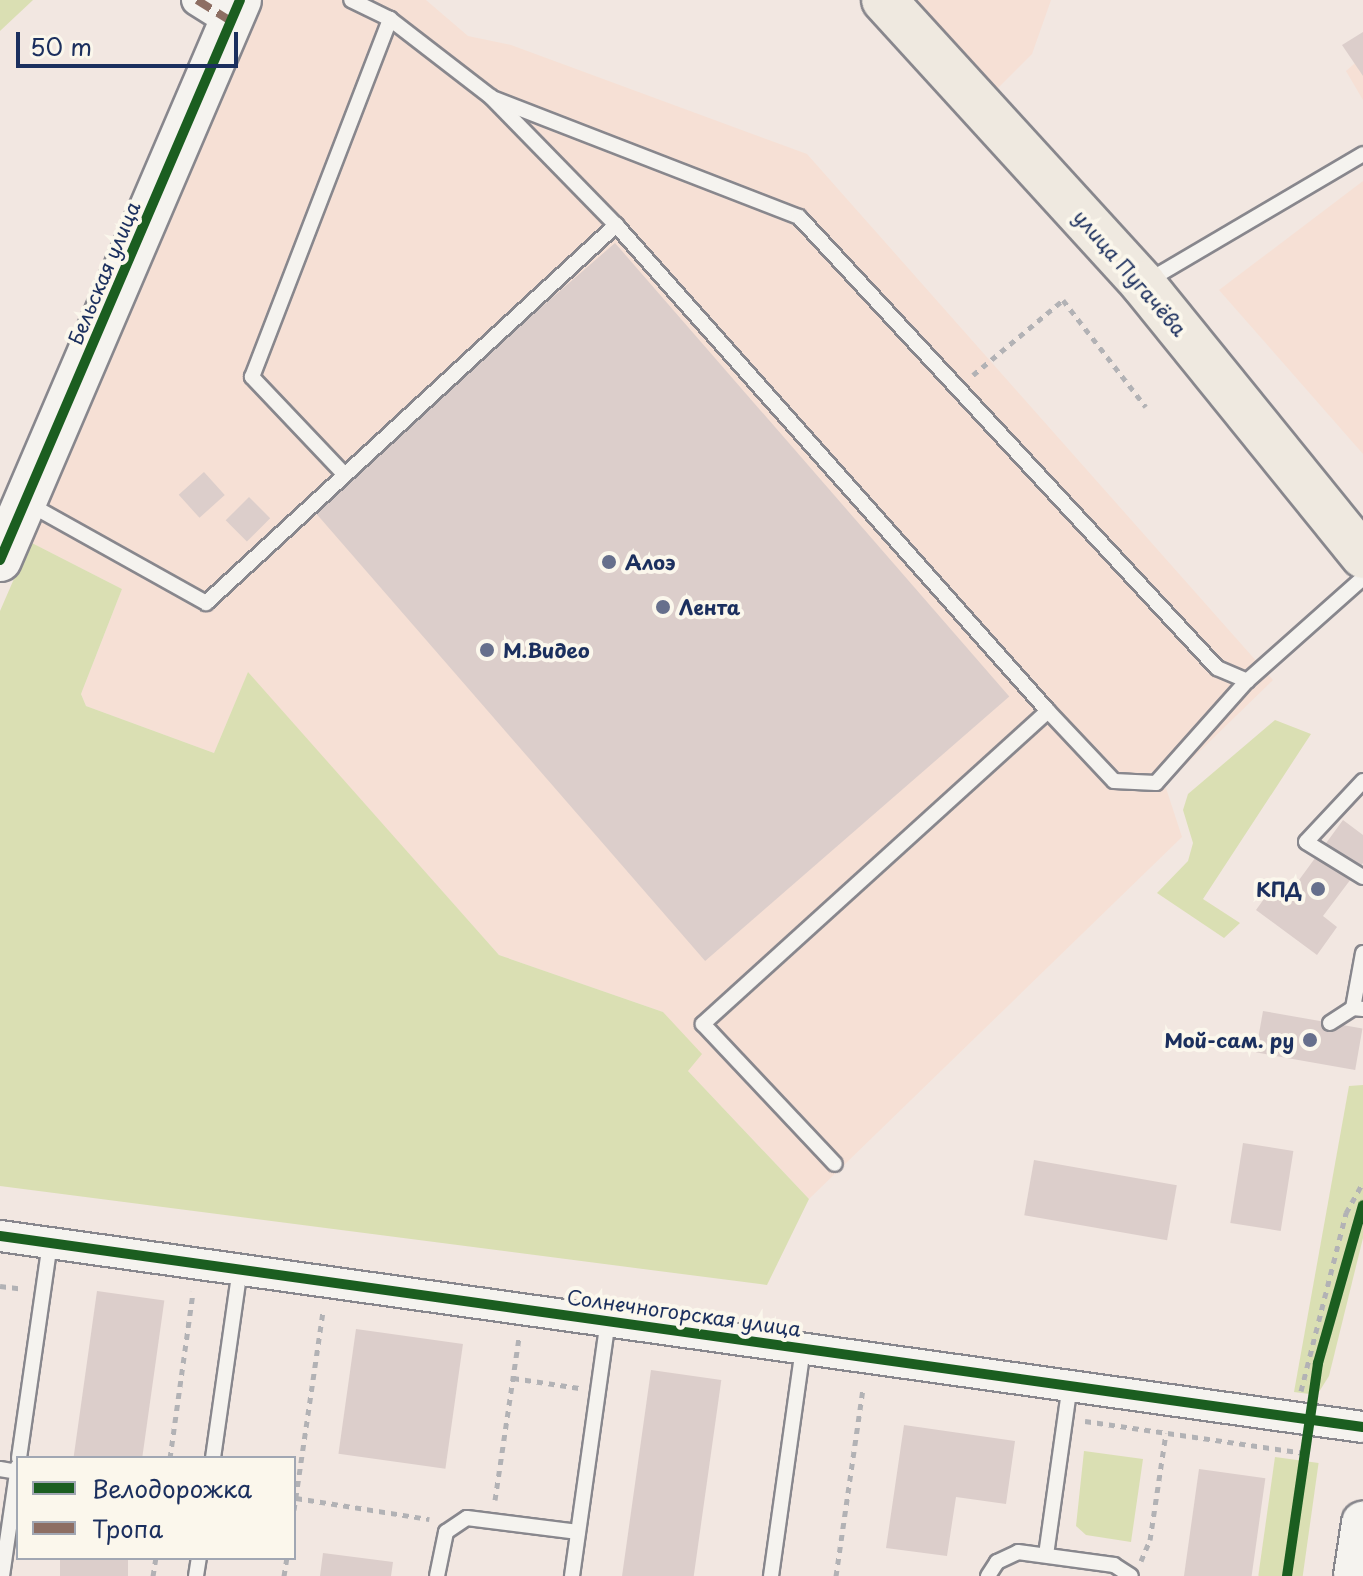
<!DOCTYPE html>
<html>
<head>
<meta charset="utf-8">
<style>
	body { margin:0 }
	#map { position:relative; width:1363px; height:1576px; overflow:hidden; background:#f2e7e1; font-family:"Playpen Sans",sans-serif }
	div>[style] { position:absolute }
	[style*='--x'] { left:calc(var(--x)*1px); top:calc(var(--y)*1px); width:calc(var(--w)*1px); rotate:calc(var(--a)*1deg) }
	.built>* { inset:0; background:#f6e0d5 }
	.green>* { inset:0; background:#dadfb3; transform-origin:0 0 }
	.building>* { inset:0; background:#dccecb; transform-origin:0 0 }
	.path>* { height:5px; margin-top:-2.5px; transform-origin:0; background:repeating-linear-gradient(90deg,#b2b2b5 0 6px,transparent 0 12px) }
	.roads { filter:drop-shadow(2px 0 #88878d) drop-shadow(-2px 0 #88878d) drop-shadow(0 2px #88878d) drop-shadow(0 -2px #88878d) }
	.lane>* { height:14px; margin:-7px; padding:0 7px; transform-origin:7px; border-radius:7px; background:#f5f3ef }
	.street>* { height:30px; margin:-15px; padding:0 15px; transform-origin:15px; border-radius:15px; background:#f5f3ef }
	.secondary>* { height:42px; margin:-21px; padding:0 21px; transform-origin:21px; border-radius:21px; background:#f5f3ef }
	.primary>* { height:44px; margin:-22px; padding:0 22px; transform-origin:22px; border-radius:22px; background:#efe9e0 }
	.quiet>* { height:8px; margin-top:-4px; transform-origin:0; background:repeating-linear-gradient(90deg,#8d6e63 0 16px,transparent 0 24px) }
	.cycleway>* { height:10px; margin:-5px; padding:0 5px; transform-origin:5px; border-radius:5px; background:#1b5e20 }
	.dots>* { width:22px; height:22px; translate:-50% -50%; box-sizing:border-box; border:4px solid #fbf7ec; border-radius:50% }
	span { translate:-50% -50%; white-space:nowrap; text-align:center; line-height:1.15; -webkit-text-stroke:8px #fbf7ec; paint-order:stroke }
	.street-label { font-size:20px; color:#1b2f5e }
	.poi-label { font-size:20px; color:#1b2f5e; font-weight:700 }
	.left { translate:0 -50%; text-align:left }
	.right { translate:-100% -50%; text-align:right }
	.legend { position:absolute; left:16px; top:1456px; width:280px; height:104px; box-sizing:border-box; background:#fbf7ec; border:2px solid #a1a7b3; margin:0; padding:10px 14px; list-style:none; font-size:24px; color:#1b2f5e }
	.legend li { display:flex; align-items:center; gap:16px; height:40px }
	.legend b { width:40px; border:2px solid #a1a7b3 }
	.scale { position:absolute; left:16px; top:32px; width:222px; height:36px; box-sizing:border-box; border:4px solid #1b2f5e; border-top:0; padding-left:10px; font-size:24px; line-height:28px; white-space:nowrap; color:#1b2f5e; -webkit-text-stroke:6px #fbf7ec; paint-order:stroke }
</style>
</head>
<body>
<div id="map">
	<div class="built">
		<div style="clip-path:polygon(260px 0,426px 0,468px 36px,511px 45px,807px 154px,1273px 680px,1165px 785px,1182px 837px,809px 1199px,688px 1071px,663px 1012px,499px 955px,248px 673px,214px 753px,86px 706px,81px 694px,122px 589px,30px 542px)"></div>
		<div style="clip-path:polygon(915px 0,1051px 0,1032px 54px,995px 91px)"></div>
		<div style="clip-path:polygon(1363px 56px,1363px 100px,1346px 71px)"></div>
		<div style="clip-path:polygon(1363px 181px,1363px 454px,1219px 290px)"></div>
	</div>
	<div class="green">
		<div style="clip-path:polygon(0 0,33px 0,0 31px)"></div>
		<div style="clip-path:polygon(30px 542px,122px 589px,81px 694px,86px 706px,214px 753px,248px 672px,499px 955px,663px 1012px,702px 1054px,688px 1071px,809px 1199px,767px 1285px,0 1186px,0 611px)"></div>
		<div style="clip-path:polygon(1275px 720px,1311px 734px,1203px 899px,1240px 923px,1224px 938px,1157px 893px,1188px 861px,1193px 843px,1183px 810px,1188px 794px)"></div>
		<div style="clip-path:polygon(1363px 1085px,1363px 1238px,1329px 1376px,1317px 1395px,1294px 1392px,1349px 1086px)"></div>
		<div style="clip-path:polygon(1084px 1451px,1143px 1459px,1131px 1542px,1086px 1535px,1076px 1526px)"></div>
		<div style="left:1275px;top:1457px;width:44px;height:120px;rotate:8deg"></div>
	</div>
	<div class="building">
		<div style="clip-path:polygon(1363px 32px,1363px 76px,1342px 45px)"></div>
		<div style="left:615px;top:243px;width:601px;height:403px;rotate:49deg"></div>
		<div style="left:204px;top:472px;width:31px;height:34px;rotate:48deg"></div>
		<div style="left:249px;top:497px;width:30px;height:33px;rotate:45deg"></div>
		<div style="clip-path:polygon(1343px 820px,1363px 835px,1363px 863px,1323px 916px,1337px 927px,1317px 955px,1256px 910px,1274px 885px,1288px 895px)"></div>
		<div style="left:1263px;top:1011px;width:101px;height:42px;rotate:10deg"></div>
		<div style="left:1243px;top:1143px;width:51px;height:81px;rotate:9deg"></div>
		<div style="left:1034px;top:1160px;width:145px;height:56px;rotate:10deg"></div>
		<div style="left:97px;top:1291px;width:68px;height:169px;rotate:8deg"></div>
		<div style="left:356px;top:1329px;width:108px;height:126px;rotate:8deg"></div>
		<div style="left:651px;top:1370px;width:71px;height:208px;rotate:8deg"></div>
		<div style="clip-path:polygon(904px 1425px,1015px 1441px,1006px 1504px,956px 1497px,947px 1556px,886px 1548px)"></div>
		<div style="left:1199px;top:1469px;width:67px;height:108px;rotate:8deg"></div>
		<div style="clip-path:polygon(323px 1553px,393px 1562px,391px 1576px,320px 1576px)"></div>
		<div style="left:60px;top:1558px;width:68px;height:18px"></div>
	</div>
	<div class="path">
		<div style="--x:973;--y:375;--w:117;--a:-39.8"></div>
		<div style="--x:1063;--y:300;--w:135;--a:52.2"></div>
		<div style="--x:0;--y:1286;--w:23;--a:7"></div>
		<div style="--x:513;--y:1378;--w:67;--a:8.6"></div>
		<div style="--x:1301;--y:1391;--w:184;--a:-75.8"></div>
		<div style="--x:1346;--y:1213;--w:35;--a:-61"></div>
		<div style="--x:1085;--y:1421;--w:222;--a:8.3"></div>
		<div style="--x:170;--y:1458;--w:168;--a:-82.1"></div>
		<div style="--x:296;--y:1498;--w:135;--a:9"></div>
		<div style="--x:495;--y:1500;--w:164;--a:-81.6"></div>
		<div style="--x:294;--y:1510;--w:201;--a:-81.7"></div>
		<div style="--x:1141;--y:1561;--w:23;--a:-67"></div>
		<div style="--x:1150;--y:1540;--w:108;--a:-81.5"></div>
		<div style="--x:153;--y:1576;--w:18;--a:-81"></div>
		<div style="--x:284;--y:1576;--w:18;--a:-81"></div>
		<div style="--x:836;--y:1576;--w:189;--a:-81.8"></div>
	</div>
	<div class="roads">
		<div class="lane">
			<div style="--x:390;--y:19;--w:128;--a:37.7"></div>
			<div style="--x:491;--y:97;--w:179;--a:45.7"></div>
			<div style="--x:616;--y:225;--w:650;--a:48.37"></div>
			<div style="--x:1048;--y:711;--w:466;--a:137.8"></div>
			<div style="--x:703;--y:1024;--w:192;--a:46.7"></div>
			<div style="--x:495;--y:99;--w:326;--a:21.2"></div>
			<div style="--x:799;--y:217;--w:615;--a:47.17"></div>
			<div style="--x:1217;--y:668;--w:33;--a:23"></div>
			<div style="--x:1247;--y:681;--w:155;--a:-41.6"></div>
			<div style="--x:1146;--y:282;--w:252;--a:-30.5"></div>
			<div style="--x:344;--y:474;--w:134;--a:-133.5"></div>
			<div style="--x:252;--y:377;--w:384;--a:-68.9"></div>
			<div style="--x:390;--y:19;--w:43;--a:-154"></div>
			<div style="--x:29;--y:504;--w:203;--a:29.2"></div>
			<div style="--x:206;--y:603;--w:558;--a:-42.67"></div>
			<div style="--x:1048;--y:711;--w:96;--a:46.7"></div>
			<div style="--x:1114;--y:781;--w:42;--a:2.7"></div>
			<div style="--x:1156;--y:783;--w:137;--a:-48.3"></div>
			<div style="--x:1363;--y:781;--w:83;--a:133.1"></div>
			<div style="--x:1306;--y:842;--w:67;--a:31.6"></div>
			<div style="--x:1353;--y:1008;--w:56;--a:-79.7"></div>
			<div style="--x:1330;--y:1023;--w:27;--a:-33"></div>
			<div style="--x:1353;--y:1008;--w:10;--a:6"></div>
			<div style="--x:19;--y:1458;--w:217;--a:-81.8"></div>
			<div style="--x:213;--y:1458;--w:191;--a:-81.9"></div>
			<div style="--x:0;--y:1469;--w:17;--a:10"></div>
			<div style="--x:1046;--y:1555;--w:172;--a:-82"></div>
			<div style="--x:2;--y:1576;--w:111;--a:-81.7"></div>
			<div style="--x:196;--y:1576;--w:18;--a:-81"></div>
			<div style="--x:437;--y:1576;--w:45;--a:-78.4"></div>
			<div style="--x:446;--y:1532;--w:25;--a:-34"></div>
			<div style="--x:467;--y:1518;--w:112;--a:7.2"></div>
			<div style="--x:572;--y:1576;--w:259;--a:-82"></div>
			<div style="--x:771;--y:1576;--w:230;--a:-82"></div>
			<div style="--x:988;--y:1576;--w:17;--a:-57"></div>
			<div style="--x:997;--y:1562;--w:23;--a:-25"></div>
			<div style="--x:1018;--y:1552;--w:97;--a:7.7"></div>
			<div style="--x:1114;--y:1565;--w:20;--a:33"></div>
		</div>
		<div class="street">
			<div style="--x:197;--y:0;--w:39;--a:32"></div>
			<div style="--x:0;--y:1236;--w:1376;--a:7.98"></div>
		</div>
		<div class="secondary">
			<div style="--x:0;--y:560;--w:609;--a:-66.8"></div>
			<div style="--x:1355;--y:1576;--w:54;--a:-81.4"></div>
		</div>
		<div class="primary">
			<div style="--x:884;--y:0;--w:384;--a:47.6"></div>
			<div style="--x:1143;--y:284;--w:350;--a:51"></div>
		</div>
	</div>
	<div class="quiet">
		<div style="--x:197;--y:0;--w:39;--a:32"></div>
	</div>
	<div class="cycleway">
		<div style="--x:0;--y:560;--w:609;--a:-66.8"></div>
		<div style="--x:0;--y:1236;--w:1376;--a:7.98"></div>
		<div style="--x:1287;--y:1576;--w:215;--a:-81.7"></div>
		<div style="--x:1318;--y:1363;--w:164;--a:-74.1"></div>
	</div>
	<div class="dots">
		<div style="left:609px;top:562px;background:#666f8c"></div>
		<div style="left:663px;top:607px;background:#666f8c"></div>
		<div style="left:487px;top:650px;background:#666f8c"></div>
		<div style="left:1318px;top:889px;background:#666f8c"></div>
		<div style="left:1310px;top:1040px;background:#666f8c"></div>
	</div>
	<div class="street-label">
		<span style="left:104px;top:273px;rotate:-67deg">Бельская улица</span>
		<span style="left:1130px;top:273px;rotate:49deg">улица Пугачёва</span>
		<span style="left:684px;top:1313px;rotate:8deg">Солнечногорская улица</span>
	</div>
	<div class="poi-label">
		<span class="left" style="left:625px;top:562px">Алоэ</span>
		<span class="left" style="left:679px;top:607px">Лента</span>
		<span class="left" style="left:503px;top:650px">М.Видео</span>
		<span class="right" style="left:1302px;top:889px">КПД</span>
		<span class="right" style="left:1294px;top:1040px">Мой-сам. ру</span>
	</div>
	<ul class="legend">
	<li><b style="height:10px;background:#1b5e20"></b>Велодорожка</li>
	<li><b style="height:10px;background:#8d6e63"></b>Тропа</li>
	</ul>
	<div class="scale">50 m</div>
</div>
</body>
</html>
